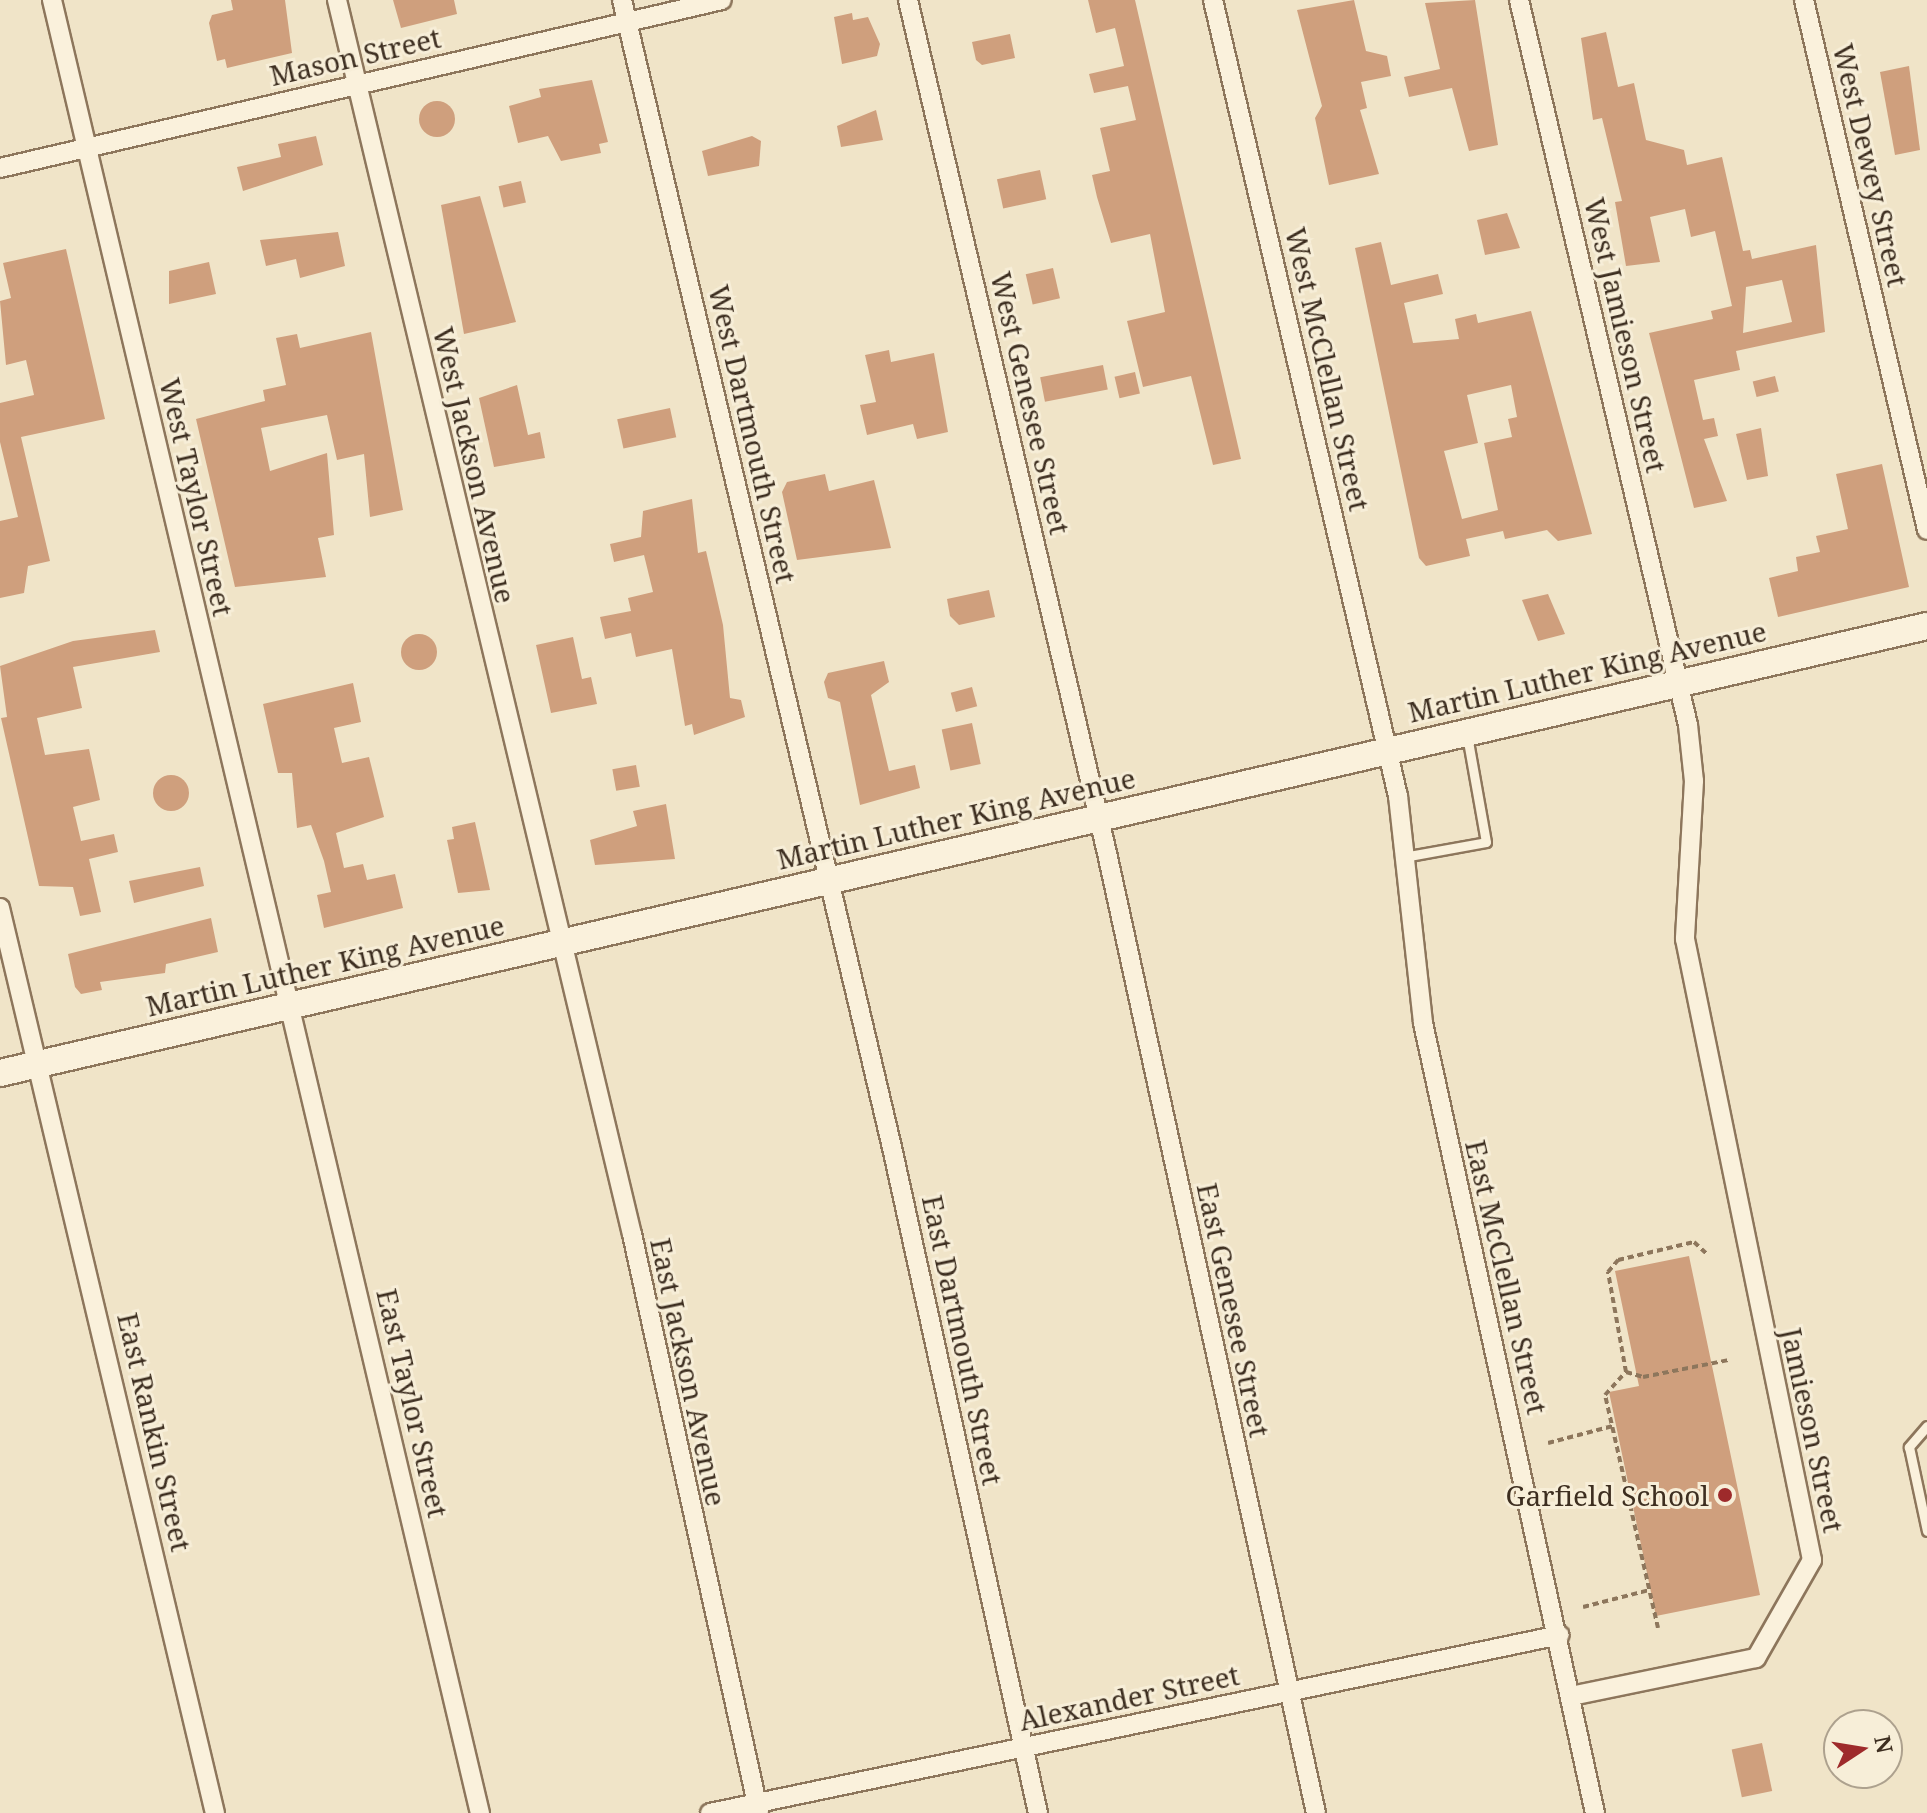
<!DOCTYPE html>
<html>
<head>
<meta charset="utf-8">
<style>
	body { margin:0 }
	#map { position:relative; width:1927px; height:1813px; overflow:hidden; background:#f0e4c8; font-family:"Noto Serif",serif }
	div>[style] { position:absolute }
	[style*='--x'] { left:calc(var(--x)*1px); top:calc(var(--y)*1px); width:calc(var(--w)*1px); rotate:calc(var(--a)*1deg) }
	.building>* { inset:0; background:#cf9f7d; transform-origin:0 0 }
	.round { border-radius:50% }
	.path>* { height:4px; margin-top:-2px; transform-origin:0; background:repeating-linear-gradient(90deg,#8d765c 0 6px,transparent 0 10px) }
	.roads { filter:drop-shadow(2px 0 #8d765c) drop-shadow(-2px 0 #8d765c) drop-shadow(0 2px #8d765c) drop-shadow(0 -2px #8d765c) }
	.lane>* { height:9px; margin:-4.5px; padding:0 4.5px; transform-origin:4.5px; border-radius:4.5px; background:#faf1dc }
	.street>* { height:18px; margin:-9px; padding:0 9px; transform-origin:9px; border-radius:9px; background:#faf1dc }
	.secondary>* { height:26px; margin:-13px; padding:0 13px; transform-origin:13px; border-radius:13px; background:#faf1dc }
	.dots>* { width:22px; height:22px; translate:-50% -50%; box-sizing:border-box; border:4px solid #f7eed8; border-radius:50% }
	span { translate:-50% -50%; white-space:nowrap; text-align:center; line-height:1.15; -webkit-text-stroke:6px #f7eed8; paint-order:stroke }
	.street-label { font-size:28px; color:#3d2e20 }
	.poi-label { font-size:28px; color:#3d2e20 }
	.right { translate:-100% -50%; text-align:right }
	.north { position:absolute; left:1823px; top:1709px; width:80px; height:80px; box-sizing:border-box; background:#f7eed8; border:2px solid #ada18e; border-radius:50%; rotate:78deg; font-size:22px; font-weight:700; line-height:32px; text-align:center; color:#3d2e20 }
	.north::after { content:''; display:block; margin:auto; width:28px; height:36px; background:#9e2a2b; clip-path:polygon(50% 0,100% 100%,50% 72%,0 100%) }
</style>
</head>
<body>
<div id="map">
	<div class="building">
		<div style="clip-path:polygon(231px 0,285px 0,292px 53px,227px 68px,225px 59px,217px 61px,209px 23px,212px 15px,233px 10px)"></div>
		<div style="clip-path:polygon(393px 0,454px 0,457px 14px,401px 28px)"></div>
		<div style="clip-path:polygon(1088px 0,1135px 0,1241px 459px,1213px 465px,1191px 376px,1143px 387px,1127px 321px,1165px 312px,1150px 234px,1111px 243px,1097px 197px,1092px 175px,1110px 171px,1100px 128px,1136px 120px,1128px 86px,1094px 93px,1089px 74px,1124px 66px,1115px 28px,1096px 33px)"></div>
		<div style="clip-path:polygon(1354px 0,1366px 51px,1387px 56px,1391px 76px,1361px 82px,1367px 108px,1360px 110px,1379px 174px,1329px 185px,1315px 118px,1322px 106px,1297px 10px)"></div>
		<div style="clip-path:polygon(1475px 0,1498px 145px,1469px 151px,1452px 88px,1409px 97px,1404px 77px,1440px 69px,1425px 3px)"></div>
		<div style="clip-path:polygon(852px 13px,853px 20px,868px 17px,880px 44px,877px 56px,842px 64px,834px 17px)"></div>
		<div style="clip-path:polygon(evenodd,1606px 32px,1618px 87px,1634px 83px,1646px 140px,1684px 150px,1687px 165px,1722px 157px,1743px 251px,1750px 250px,1752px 259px,1816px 245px,1825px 332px,1736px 351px,1740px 370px,1694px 380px,1703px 420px,1714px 418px,1718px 436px,1704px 439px,1727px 501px,1694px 508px,1649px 333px,1713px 319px,1711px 311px,1732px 306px,1715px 231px,1691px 237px,1685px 209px,1650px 217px,1660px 262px,1626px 266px,1615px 202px,1622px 201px,1602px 118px,1593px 120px,1581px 38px,1606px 32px,1782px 280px,1792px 322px,1743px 333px,1746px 287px,1782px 280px)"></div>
		<div style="clip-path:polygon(1010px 34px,1015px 58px,982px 65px,976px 60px,972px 42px)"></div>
		<div style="clip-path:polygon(1909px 66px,1920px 150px,1895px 155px,1880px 72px)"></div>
		<div style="clip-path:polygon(592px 80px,608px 142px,599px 144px,601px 153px,561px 161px,548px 136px,518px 143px,509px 106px,541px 97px,539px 89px)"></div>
		<div class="round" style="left:419px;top:101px;width:36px;height:36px"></div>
		<div style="clip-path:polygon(876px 110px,883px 140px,841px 147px,837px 126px)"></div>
		<div style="clip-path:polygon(316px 136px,323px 165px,243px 191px,237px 167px,281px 157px,278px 144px)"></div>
		<div style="clip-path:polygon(752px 136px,761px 141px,759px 166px,708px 176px,702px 151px)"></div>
		<div style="left:1040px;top:170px;width:30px;height:44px;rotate:78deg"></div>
		<div style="left:521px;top:181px;width:22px;height:23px;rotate:77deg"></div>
		<div style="clip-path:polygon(480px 196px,516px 322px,464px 334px,441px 205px)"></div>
		<div style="clip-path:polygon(1507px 213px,1520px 248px,1485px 255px,1477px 220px)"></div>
		<div style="clip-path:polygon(338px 232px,345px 266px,300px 278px,296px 259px,266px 266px,260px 240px)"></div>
		<div style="clip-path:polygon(evenodd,1381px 242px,1391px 285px,1438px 274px,1443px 294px,1404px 303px,1413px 343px,1459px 339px,1455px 319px,1476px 314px,1478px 323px,1531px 311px,1592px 534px,1558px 541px,1547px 530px,1505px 539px,1503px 531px,1466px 539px,1470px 556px,1426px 566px,1419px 558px,1355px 248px,1381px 242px,1511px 385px,1517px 417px,1508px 419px,1512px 437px,1484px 443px,1498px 510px,1462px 519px,1444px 451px,1478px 443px,1467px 395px,1511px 385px)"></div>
		<div style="clip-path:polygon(66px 249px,105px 419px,21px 437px,50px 561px,28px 566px,24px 593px,0 598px,0 521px,18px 517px,0 442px,0 403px,34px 395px,26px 360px,6px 365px,0 301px,11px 298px,3px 263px)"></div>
		<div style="clip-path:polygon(209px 262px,216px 294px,169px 304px,169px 271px)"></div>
		<div style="left:1053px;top:268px;width:31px;height:28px;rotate:77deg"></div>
		<div style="clip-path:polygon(371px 332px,403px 510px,370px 517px,364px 454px,337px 460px,327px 415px,261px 428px,270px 471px,327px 453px,334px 535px,318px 538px,326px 577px,235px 587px,196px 419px,265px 401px,263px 390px,286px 385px,276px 338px,297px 334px,300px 348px)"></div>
		<div style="clip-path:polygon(889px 350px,891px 362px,934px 353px,948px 432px,917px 439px,913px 424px,867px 435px,860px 405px,876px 402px,865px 355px)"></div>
		<div style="left:1103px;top:365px;width:25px;height:64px;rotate:79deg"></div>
		<div style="left:1135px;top:372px;width:22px;height:21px;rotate:77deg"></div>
		<div style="left:1775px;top:376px;width:16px;height:23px;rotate:76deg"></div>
		<div style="clip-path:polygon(517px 385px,528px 435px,540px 432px,545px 458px,494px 467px,479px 398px)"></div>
		<div style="left:670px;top:408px;width:30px;height:54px;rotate:78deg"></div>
		<div style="clip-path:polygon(1761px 428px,1768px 476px,1747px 480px,1736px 434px)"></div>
		<div style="clip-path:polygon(1882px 464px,1909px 587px,1778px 617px,1769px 578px,1798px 571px,1796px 557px,1820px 552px,1816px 536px,1848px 529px,1836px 474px)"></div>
		<div style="clip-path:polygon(825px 474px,829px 491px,874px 480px,891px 548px,797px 560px,782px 492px,787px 482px)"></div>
		<div style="clip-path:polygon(692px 499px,698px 553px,706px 551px,723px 625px,730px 698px,741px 700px,745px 717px,694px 735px,692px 724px,685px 726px,672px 649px,636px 657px,631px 633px,605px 639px,600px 617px,631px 611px,628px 598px,653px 592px,644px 555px,614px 562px,610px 544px,641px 537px,643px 511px)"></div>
		<div style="clip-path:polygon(989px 590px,995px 617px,959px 625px,950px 616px,947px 599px)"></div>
		<div style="clip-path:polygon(1548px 594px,1565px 634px,1538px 641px,1522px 600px)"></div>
		<div style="clip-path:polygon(155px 630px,160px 652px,73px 667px,82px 708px,37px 718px,45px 755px,89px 749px,100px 800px,73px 807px,81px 841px,114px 834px,118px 852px,89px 859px,101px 912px,80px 916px,73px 887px,39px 886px,1px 718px,7px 717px,0 666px,73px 641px)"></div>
		<div class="round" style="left:401px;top:634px;width:36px;height:36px"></div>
		<div style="clip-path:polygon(573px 637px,582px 679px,591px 677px,597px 704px,551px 713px,536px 645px)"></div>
		<div style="clip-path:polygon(884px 661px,889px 682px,871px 695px,889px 771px,915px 765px,920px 788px,860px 805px,840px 702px,828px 698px,824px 682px,828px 673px)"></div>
		<div style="clip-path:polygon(353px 683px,361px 722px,334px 728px,342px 763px,369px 757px,384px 817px,336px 833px,344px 868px,363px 864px,367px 880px,395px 874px,403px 908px,324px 928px,317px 895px,331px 892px,324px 861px,311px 825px,297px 828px,292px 773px,278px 773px,263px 704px)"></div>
		<div style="left:972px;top:687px;width:20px;height:22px;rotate:75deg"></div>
		<div style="left:972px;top:723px;width:42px;height:31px;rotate:78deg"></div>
		<div style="left:636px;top:765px;width:22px;height:24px;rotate:80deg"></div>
		<div class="round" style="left:153px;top:775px;width:36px;height:36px"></div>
		<div style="clip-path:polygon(666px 804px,675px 859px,595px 865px,590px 840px,637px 826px,633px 811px)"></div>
		<div style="clip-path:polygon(475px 822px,490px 890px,458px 893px,447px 840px,454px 839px,452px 827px)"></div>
		<div style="clip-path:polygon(200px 867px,204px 886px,134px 903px,129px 881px)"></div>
		<div style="clip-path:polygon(211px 918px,218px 952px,166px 964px,165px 973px,100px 982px,102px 990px,81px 994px,75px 987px,68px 954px)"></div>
		<div style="clip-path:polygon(1689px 1256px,1760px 1595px,1656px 1616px,1609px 1392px,1639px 1386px,1615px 1271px)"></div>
		<div style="left:1762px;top:1743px;width:49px;height:31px;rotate:78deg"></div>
	</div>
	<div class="path">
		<div style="--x:1626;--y:1372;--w:18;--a:16"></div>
		<div style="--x:1643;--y:1377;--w:88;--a:-11.2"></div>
		<div style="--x:1548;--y:1443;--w:67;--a:-14.7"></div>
		<div style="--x:1583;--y:1607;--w:68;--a:-14.4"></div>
		<div style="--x:1658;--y:1628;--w:239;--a:-102.8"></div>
		<div style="--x:1605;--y:1395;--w:31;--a:-48"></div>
		<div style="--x:1626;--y:1372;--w:102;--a:-100.2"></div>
		<div style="--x:1608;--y:1272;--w:16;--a:-50"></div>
		<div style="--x:1618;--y:1260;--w:78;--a:-13.3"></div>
		<div style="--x:1694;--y:1242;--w:18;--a:43"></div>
	</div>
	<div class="roads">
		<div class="lane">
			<div style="--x:1409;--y:856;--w:78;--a:-10.3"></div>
			<div style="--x:1486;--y:842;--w:109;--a:-100.1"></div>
			<div style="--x:1927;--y:1426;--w:28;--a:131"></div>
			<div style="--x:1909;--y:1447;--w:86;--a:77.9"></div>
		</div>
		<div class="street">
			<div style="--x:52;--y:0;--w:1863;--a:76.72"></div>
			<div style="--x:337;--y:0;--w:1269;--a:76.56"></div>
			<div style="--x:632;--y:1234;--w:593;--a:77.63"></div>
			<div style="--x:622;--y:0;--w:1183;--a:76.76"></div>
			<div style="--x:893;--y:1152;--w:677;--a:77.63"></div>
			<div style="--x:908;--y:0;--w:876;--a:76.87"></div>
			<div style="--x:1107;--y:853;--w:982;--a:77.72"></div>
			<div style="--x:1213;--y:0;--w:817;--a:76.92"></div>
			<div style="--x:1398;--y:796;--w:228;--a:83.7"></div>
			<div style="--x:1423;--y:1023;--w:809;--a:77.72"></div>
			<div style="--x:1519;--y:0;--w:744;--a:76.88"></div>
			<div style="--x:1688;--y:725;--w:56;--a:83.9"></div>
			<div style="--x:1694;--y:781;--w:158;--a:93.3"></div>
			<div style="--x:1685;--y:939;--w:634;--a:78.44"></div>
			<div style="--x:1812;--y:1560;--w:113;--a:119.7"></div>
			<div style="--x:1756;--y:1658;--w:189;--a:168.4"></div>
			<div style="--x:1804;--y:0;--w:544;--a:76.93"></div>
			<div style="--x:0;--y:168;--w:741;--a:-13.1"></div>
			<div style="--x:0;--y:908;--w:930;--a:76.64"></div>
			<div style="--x:710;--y:1813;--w:868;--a:-11.83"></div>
		</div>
		<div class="secondary">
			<div style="--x:0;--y:1073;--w:1978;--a:-13.06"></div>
		</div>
	</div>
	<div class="dots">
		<div style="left:1725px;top:1495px;background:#9e2a2b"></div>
	</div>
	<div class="street-label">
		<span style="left:355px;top:56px;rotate:-13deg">Mason Street</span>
		<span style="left:1871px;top:165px;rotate:77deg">West Dewey Street</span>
		<span style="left:1626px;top:335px;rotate:77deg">West Jamieson Street</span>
		<span style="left:1328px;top:369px;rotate:77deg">West McClellan Street</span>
		<span style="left:1031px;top:403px;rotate:77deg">West Genesee Street</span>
		<span style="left:753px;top:434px;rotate:77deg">West Dartmouth Street</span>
		<span style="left:475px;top:465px;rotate:77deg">West Jackson Avenue</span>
		<span style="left:197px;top:497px;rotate:77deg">West Taylor Street</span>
		<span style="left:1587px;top:671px;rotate:-13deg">Martin Luther King Avenue</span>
		<span style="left:956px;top:818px;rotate:-13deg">Martin Luther King Avenue</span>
		<span style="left:325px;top:965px;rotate:-13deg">Martin Luther King Avenue</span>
		<span style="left:1507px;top:1277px;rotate:77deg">East McClellan Street</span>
		<span style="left:1234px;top:1310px;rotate:78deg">East Genesee Street</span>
		<span style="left:963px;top:1340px;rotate:78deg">East Dartmouth Street</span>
		<span style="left:689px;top:1372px;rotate:78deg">East Jackson Avenue</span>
		<span style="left:413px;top:1403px;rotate:77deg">East Taylor Street</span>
		<span style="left:1813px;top:1430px;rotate:78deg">Jamieson Street</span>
		<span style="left:155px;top:1432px;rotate:77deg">East Rankin Street</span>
		<span style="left:1129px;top:1697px;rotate:-12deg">Alexander Street</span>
	</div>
	<div class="poi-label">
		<span class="right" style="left:1709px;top:1495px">Garfield School</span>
	</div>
	<div class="north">N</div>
</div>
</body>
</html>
